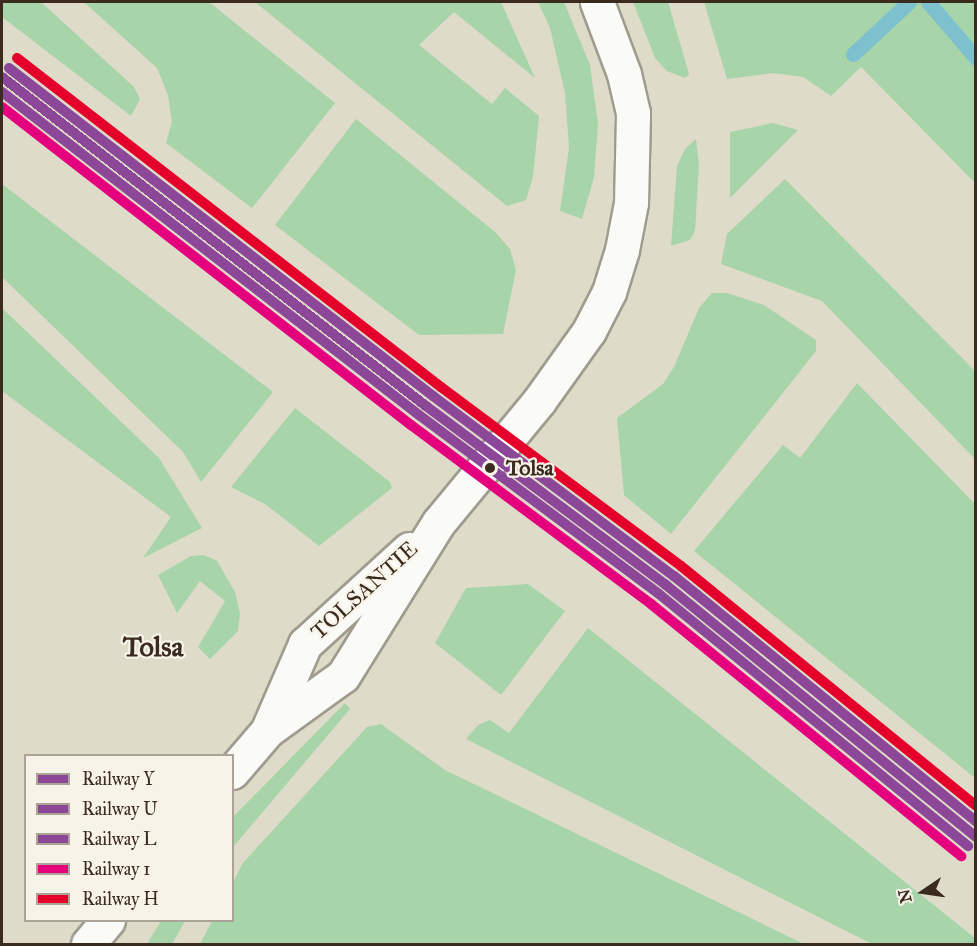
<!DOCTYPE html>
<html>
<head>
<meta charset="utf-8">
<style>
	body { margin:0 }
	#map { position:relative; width:977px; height:946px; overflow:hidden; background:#dedbc8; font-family:"IM FELL Great Primer",serif }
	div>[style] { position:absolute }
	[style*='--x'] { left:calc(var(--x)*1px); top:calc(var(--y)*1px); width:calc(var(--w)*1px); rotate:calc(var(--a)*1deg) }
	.green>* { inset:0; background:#a8d4aa }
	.stream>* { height:15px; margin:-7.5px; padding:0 7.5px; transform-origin:7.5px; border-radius:7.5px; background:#7dc1ce }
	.roads { filter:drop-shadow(2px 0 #9f9c8f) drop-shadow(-2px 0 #9f9c8f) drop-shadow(0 2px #9f9c8f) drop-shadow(0 -2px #9f9c8f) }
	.minor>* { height:33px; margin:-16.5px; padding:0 16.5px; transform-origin:16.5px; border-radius:16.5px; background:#fafaf7 }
	.rail-1>* { height:10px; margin:-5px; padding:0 5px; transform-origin:5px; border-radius:5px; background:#8c4799 }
	.rail-2>* { height:10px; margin:-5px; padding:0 5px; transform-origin:5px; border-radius:5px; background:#8c4799 }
	.rail-3>* { height:10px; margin:-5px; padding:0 5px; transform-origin:5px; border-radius:5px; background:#8c4799 }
	.rail-4>* { height:10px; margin:-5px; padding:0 5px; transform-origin:5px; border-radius:5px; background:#e5007d }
	.rail-5>* { height:10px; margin:-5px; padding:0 5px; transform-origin:5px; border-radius:5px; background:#e4002b }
	.dots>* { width:16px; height:16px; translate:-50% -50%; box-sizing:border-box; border:3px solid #f7f3e8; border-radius:50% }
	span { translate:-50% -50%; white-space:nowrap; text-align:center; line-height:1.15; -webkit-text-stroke:4.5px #f7f3e8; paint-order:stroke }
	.stop-label { font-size:22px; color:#3b2a1e; font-weight:700 }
	.left { translate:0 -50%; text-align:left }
	.street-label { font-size:22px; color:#3b2a1e }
	.district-label { font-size:28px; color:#3b2a1e; font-weight:700 }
	.frame { position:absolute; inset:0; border:3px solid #3b2a1e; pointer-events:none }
	.legend { position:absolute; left:24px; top:754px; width:210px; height:168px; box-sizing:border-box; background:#f7f3e8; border:2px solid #aca397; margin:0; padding:8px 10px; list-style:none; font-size:18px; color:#3b2a1e }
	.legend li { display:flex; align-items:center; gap:12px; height:30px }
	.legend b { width:30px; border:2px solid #aca397 }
	.north { position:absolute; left:893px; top:862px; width:60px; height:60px; -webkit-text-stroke:4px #f7f3e8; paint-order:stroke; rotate:257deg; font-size:16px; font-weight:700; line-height:24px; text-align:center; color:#3b2a1e }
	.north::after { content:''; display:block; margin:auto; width:21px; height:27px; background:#3b2a1e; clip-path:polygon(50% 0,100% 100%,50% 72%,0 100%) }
</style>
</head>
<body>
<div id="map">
	<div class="green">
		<div style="clip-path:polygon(2px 2px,41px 2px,134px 87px,140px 99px,131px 116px,2px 17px)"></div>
		<div style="clip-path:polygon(84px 2px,209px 2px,335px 103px,252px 208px,166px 143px,172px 122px,168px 95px,157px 68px)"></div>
		<div style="clip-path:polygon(255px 2px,501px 2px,535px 78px,454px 12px,419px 45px,492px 104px,505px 88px,539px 116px,533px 177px,526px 200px,507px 206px)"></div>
		<div style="clip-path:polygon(538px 2px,564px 2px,590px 65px,598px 124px,594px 177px,582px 219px,560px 211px,569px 148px,565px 93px,550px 28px)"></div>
		<div style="clip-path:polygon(633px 2px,668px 2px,689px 74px,685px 78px,667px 71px,655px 58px)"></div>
		<div style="clip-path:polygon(704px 2px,975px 2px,975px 183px,861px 67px,831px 96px,803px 77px,773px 73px,727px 79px)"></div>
		<div style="clip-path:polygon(356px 119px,495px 232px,510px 249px,516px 270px,503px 334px,419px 335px,275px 225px)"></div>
		<div style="clip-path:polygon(773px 123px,798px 130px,730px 198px,730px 132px)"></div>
		<div style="clip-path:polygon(696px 139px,699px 165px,695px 231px,690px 240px,671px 246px,677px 166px,685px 149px)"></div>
		<div style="clip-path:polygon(785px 179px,975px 371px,975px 459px,822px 301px,721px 264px,727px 234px)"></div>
		<div style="clip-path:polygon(2px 184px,273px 392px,201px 482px,183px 452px,2px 277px)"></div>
		<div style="clip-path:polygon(712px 293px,727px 293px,764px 305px,816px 340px,816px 351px,671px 534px,624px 495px,617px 418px,663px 384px,674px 367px,699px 308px)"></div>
		<div style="clip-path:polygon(2px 308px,159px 458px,202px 528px,143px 558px,171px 517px,2px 391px)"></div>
		<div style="clip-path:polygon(857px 383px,975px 504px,975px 778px,694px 551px,783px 445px,800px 458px)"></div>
		<div style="clip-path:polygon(295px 408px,390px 482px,392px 488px,319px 546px,265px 504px,231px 487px)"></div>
		<div style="clip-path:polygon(204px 555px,217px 561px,235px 592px,240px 613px,238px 631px,210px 659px,198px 647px,225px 601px,200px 581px,177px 613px,158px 575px,191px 556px)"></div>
		<div style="clip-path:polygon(528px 584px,565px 611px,501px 695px,435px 643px,466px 588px)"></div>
		<div style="clip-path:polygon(588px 628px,975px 938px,975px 944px,872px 944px,466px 739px,478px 725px,490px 720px,509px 733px)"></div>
		<div style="clip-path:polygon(345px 703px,350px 709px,233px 847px,233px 817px)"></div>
		<div style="clip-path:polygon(381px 724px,445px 770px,804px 944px,200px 944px,212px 921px,232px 920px,233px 883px,242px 864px,367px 727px)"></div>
		<div style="clip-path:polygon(161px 921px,185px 921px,172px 944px,147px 944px)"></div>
	</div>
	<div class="stream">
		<div style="--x:928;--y:2;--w:74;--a:49.4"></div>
		<div style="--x:853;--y:54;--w:76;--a:-42.9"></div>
	</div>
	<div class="roads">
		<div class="minor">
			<div style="--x:268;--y:729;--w:93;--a:-66.5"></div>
			<div style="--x:305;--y:644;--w:141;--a:-42.4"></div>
			<div style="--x:232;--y:772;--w:55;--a:-49.4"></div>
			<div style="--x:268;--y:730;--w:92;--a:-35.8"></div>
			<div style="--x:343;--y:676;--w:181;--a:-58.1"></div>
			<div style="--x:439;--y:522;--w:157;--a:-50.4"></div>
			<div style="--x:539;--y:401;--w:86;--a:-54.5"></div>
			<div style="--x:589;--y:331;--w:44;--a:-62.9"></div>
			<div style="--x:609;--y:292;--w:44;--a:-72.8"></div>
			<div style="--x:622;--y:250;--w:48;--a:-79.2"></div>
			<div style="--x:631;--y:203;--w:90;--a:-88.7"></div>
			<div style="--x:633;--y:113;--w:40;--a:-103"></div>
			<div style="--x:624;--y:74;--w:77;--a:-110.6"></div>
			<div style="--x:88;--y:944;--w:31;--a:-50"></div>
		</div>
	</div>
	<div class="rail-1">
		<div style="--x:2;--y:77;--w:537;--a:37.81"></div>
		<div style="--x:426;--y:406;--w:299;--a:36.7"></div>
		<div style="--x:666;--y:585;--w:400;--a:39.1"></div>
	</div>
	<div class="rail-2">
		<div style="--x:2;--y:92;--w:527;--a:37.76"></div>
		<div style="--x:419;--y:415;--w:299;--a:36.7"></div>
		<div style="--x:659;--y:594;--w:399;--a:39.2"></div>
	</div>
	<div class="rail-3">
		<div style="--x:9;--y:68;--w:536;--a:37.72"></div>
		<div style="--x:433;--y:396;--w:301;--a:36.8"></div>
		<div style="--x:674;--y:576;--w:389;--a:39.1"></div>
	</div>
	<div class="rail-4">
		<div style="--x:2;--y:107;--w:518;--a:37.87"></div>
		<div style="--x:411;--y:425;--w:299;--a:36.7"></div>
		<div style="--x:651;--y:604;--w:400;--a:39.1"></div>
	</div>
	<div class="rail-5">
		<div style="--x:17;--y:58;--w:537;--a:37.81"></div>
		<div style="--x:441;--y:387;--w:299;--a:36.7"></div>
		<div style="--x:681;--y:566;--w:380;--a:39.1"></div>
	</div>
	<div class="dots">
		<div style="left:490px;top:468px;background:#3b2a1e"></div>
	</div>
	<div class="stop-label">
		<span class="left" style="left:506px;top:468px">Tolsa</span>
	</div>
	<div class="street-label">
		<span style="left:364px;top:590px;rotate:-42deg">TOLSANTIE</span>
	</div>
	<div class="district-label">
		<span style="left:153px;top:647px">Tolsa</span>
	</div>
	<div class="frame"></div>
	<ul class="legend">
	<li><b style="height:8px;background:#8c4799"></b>Railway Y</li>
	<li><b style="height:8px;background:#8c4799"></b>Railway U</li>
	<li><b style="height:8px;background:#8c4799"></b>Railway L</li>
	<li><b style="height:8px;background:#e5007d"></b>Railway 1</li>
	<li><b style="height:8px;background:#e4002b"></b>Railway H</li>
	</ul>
	<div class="north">N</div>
</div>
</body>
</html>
